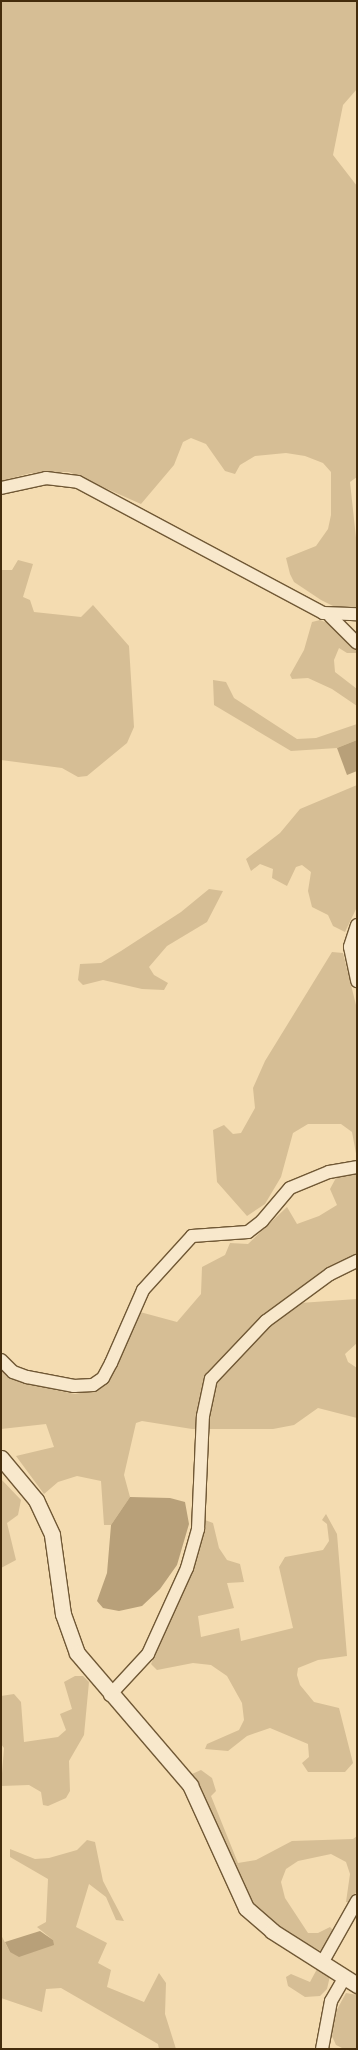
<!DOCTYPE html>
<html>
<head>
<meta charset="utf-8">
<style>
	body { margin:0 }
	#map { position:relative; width:358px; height:2050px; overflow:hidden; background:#f4dcb1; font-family:"Libre Bodoni",serif }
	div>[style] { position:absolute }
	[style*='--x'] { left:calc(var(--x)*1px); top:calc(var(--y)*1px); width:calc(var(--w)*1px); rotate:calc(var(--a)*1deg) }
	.green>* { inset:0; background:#d6be95 }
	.water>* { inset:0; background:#b8a079 }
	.roads { filter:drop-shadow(1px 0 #705835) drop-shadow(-1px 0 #705835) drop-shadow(0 1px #705835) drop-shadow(0 -1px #705835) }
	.minor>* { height:12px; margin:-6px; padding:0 6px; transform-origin:6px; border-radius:6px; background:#f8e8cc }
	.tertiary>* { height:15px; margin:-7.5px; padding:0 7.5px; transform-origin:7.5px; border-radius:7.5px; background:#f8e8cc }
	span { translate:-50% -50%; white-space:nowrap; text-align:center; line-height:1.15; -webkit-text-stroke:3px #f8e8cc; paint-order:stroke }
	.frame { position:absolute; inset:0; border:2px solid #442c0c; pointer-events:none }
</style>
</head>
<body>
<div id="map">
	<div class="green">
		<div style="clip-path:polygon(1px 1px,357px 1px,357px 89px,343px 105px,333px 155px,357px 186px,357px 477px,350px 482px,357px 547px,357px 609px,335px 607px,321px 600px,294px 582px,290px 574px,286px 558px,316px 546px,328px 529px,331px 515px,331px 472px,323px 463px,305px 456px,286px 453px,255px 456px,240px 465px,235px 474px,225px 471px,206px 444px,191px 438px,183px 442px,174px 465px,141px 504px,69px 472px,31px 473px,1px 481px)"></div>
		<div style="clip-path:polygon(18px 560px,33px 564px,23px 597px,30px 600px,34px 612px,81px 617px,93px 605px,129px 646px,134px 727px,127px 743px,87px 776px,78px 777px,62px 768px,1px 760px,1px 570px,12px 570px)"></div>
		<div style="clip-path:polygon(320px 620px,335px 626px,357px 650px,357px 653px,347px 653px,339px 648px,334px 660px,335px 672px,357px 689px,357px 706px,332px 689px,308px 678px,292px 679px,290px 675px,304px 650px,312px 622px)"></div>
		<div style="clip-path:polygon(213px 680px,226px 682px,234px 698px,297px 739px,316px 738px,357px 724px,357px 740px,337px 748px,291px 751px,214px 705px)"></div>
		<div style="clip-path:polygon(357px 785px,357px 907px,345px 932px,333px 926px,328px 915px,312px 907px,308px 891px,311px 872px,302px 865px,296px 867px,287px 886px,272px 878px,273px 869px,260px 864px,251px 871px,246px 859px,280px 833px,300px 809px)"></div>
		<div style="clip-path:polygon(209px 889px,223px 891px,207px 922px,167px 946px,149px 967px,154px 975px,168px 983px,164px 990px,142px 989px,103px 980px,83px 985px,78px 980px,80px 964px,101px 963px,121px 951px,181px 912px)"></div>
		<div style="clip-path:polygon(332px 952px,343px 953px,357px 1009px,357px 1159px,352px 1132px,341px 1124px,308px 1124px,293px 1133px,281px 1177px,265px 1204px,247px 1216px,217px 1182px,213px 1130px,224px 1125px,233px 1134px,241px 1133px,255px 1108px,253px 1088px,265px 1061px)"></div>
		<div style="clip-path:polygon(357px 1173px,357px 1258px,300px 1303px,357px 1299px,357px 1343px,345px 1354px,348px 1362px,357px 1368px,357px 1418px,318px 1408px,294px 1425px,273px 1429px,192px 1429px,142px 1421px,136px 1423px,124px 1475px,130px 1497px,111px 1525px,104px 1525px,101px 1481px,77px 1476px,58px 1482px,44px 1494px,16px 1456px,54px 1447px,46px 1424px,1px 1429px,1px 1370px,14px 1378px,55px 1390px,75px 1394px,100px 1389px,109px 1381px,140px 1312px,177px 1322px,201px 1294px,202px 1267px,225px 1255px,230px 1243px,248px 1244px,287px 1207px,297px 1224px,319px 1216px,337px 1205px,330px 1189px,337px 1176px)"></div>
		<div style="clip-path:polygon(1px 1479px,21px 1500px,18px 1515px,7px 1523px,16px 1560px,1px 1568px)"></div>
		<div style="clip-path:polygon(326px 1514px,337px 1534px,347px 1656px,318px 1660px,298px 1668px,297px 1675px,300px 1685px,314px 1702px,339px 1708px,353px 1763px,345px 1772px,308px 1772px,302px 1763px,309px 1757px,308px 1744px,270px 1728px,247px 1736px,228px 1751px,205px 1749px,207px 1744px,239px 1730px,244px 1720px,242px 1703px,227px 1676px,211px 1665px,193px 1663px,157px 1670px,151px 1664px,192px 1566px,205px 1520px,213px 1523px,219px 1548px,227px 1560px,240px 1564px,244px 1582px,227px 1583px,234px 1608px,198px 1616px,201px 1637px,239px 1628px,241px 1641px,293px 1628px,279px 1567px,285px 1557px,323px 1550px,329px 1541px,327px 1524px,322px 1520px)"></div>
		<div style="clip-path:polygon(75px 1676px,83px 1676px,89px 1682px,84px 1735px,69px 1761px,70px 1791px,66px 1798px,48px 1806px,43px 1805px,41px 1792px,29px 1785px,1px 1786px,4px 1748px,1px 1744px,1px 1696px,14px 1694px,21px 1702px,24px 1742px,58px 1737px,66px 1730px,60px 1714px,72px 1709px,64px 1682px)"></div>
		<div style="clip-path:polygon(201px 1770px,212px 1778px,216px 1791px,211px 1796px,238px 1863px,256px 1860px,292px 1841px,353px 1839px,357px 1836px,357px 1889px,352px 1903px,346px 1902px,350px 1874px,346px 1862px,331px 1854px,298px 1861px,286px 1869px,281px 1882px,285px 1898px,308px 1933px,318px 1933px,330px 1927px,335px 1932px,323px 1952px,282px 1932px,250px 1902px,192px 1774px)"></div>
		<div style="clip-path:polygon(87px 1840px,95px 1842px,103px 1881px,124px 1921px,116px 1920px,106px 1897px,89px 1884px,76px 1927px,107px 1943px,98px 1963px,111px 1970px,107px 1987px,144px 2002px,159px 1973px,166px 1983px,165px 2014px,176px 2049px,159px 2049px,158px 2044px,61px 1988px,46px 1989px,42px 2012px,1px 1998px,1px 1935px,10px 1952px,53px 1940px,37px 1927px,46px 1922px,48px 1879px,10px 1857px,10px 1849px,35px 1859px,49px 1858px,77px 1850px)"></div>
		<div style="clip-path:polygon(317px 1969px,330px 1976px,327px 1989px,320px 1996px,305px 1997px,288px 1986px,286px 1977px,291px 1974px,310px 1982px)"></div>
		<div style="clip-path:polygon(346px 1993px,357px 1995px,357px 2049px,344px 2049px,336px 2045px,332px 2036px,334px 2015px)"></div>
	</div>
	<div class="water">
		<div style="clip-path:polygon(357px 740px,357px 771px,347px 775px,337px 748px)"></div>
		<div style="clip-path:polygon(130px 1497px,170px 1498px,185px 1502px,189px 1524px,177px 1565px,160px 1589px,142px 1606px,119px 1611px,103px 1608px,97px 1601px,107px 1573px,111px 1525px)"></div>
		<div style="clip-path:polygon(40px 1931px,53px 1940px,54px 1945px,19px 1957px,10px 1952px,5px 1942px)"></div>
	</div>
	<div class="roads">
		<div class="minor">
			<div style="--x:1;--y:488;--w:46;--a:-12.5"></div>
			<div style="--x:46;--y:478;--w:32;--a:7"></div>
			<div style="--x:78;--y:482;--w:278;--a:28.1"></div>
			<div style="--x:323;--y:613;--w:34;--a:2"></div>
			<div style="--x:330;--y:616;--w:38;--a:45"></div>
			<div style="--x:357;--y:925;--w:23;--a:108"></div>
			<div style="--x:350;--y:947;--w:35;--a:78"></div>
			<div style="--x:1;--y:1360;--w:17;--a:45"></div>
			<div style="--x:13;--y:1372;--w:15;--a:20"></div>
			<div style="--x:27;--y:1377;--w:48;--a:10.8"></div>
			<div style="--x:74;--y:1386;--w:19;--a:-3"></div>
			<div style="--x:93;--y:1385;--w:12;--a:-35"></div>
			<div style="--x:103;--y:1378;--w:17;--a:-62"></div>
			<div style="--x:111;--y:1363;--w:80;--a:-66.3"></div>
			<div style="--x:143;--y:1290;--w:73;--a:-47.8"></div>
			<div style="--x:192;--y:1236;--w:56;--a:-4.1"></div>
			<div style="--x:248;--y:1232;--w:18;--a:-38"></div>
			<div style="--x:262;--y:1221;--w:43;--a:-49.7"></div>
			<div style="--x:290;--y:1188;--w:42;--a:-22.3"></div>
			<div style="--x:329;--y:1172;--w:28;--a:-10"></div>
			<div style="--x:110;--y:1695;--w:56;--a:-47.2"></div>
			<div style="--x:148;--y:1654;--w:94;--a:-65.6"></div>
			<div style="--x:187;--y:1568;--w:41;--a:-74.2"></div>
			<div style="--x:198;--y:1529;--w:113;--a:-87.5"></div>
			<div style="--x:203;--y:1416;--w:38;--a:-78"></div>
			<div style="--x:211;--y:1379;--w:80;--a:-46.5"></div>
			<div style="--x:266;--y:1321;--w:79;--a:-36.3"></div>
			<div style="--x:330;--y:1274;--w:30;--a:-26"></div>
			<div style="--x:322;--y:1963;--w:71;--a:-60.6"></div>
			<div style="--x:322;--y:2049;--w:49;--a:-79.4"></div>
			<div style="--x:331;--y:2001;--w:28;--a:-60"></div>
		</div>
		<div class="tertiary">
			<div style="--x:1;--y:1458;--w:55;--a:50.2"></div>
			<div style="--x:36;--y:1500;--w:38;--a:65"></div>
			<div style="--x:52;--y:1535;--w:80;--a:82.1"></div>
			<div style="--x:63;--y:1614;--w:41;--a:70.3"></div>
			<div style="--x:77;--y:1653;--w:174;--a:49.4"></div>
			<div style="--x:190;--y:1785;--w:135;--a:65.5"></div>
			<div style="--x:246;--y:1908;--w:35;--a:41"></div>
			<div style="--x:272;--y:1931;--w:101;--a:32.4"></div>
		</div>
	</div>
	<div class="frame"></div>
</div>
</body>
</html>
